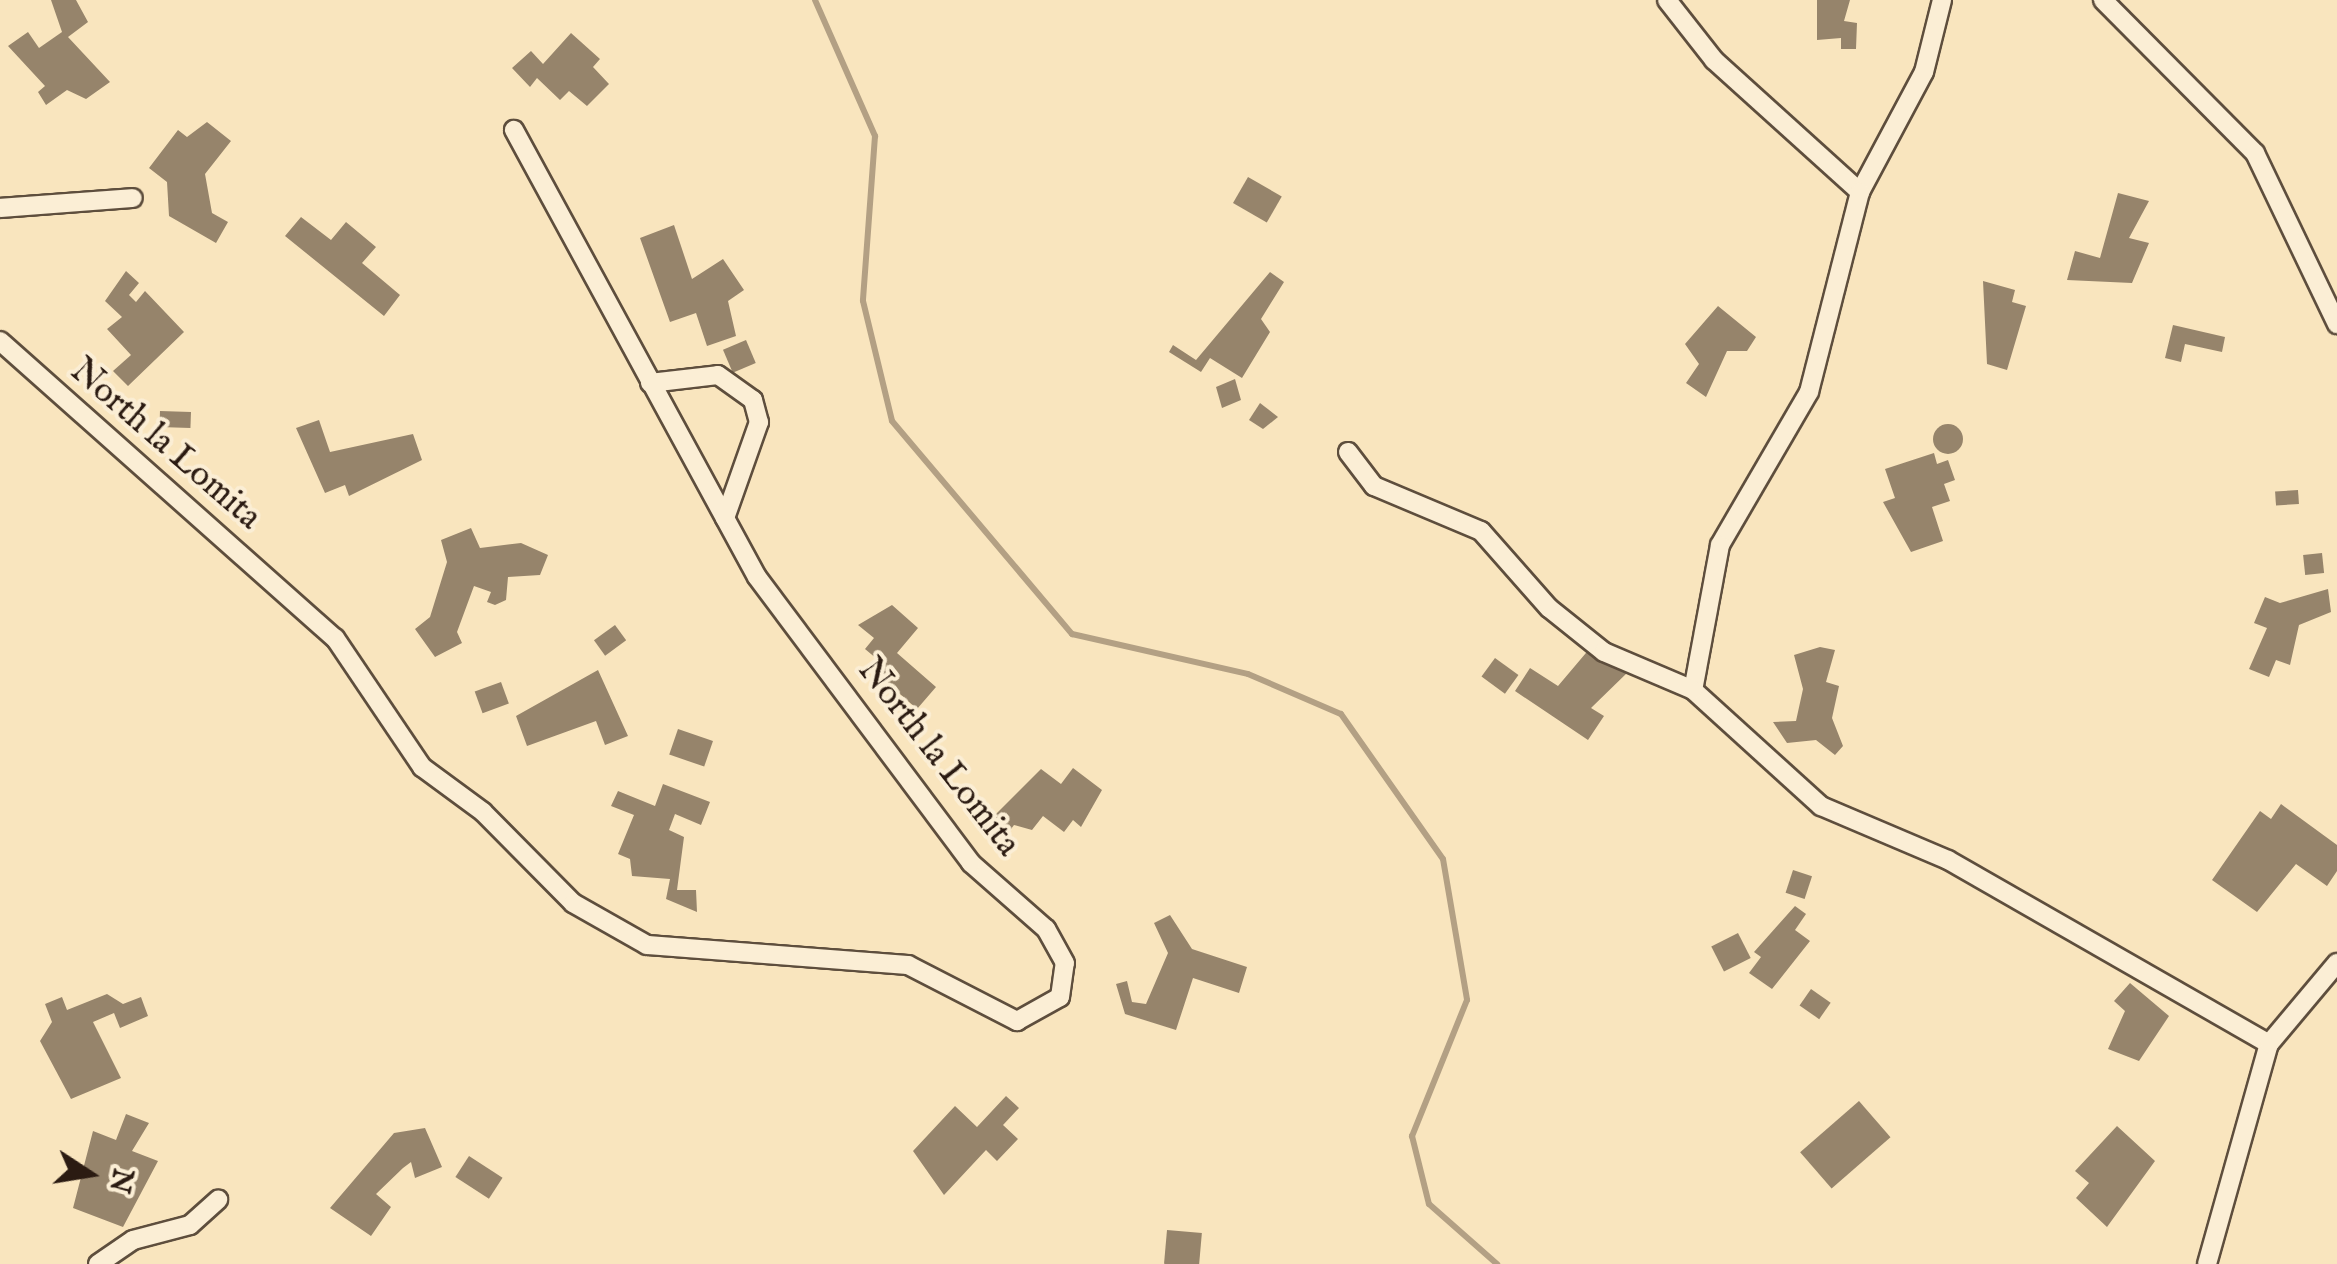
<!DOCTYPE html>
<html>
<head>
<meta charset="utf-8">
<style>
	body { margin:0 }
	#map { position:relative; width:2337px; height:1264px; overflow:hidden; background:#f9e5be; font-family:"IM FELL English",serif }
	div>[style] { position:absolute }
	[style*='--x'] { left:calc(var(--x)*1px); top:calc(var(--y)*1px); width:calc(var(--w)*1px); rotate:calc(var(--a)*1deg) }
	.stream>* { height:6px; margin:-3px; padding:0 3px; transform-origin:3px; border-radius:3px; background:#b3a084 }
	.building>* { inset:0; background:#96846b; transform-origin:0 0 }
	.round { border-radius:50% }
	.roads { filter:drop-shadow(2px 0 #5e4e3d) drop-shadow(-2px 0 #5e4e3d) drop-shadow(0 2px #5e4e3d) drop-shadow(0 -2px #5e4e3d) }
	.minor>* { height:18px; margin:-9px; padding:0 9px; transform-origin:9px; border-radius:9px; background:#fbeed5 }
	span { translate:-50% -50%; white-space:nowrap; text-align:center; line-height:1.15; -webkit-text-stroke:8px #fbeed5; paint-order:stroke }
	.street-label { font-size:35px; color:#2b1b12 }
	.north { position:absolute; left:40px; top:1124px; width:100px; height:100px; -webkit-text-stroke:8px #fbeed5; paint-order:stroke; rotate:102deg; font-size:28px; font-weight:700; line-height:40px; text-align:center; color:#2b1b12 }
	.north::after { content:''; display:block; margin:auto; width:35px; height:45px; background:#2b1b12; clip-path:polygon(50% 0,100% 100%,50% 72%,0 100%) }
</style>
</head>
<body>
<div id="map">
	<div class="stream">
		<div style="--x:815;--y:0;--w:149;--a:66.2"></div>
		<div style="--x:875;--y:136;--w:165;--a:94.2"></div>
		<div style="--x:863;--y:301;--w:123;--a:76.4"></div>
		<div style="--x:892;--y:421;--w:279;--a:49.8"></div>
		<div style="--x:1072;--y:634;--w:180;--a:12.8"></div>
		<div style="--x:1248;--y:674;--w:101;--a:23.3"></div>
		<div style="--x:1341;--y:714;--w:177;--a:54.9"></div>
		<div style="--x:1443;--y:859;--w:143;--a:80.3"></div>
		<div style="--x:1467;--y:1000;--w:147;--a:112"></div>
		<div style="--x:1412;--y:1136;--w:70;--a:76"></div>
		<div style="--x:1429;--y:1204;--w:91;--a:41.4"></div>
	</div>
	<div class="building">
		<div style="clip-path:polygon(51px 0,76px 0,88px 22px,68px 37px,110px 82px,86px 99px,67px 90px,46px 105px,38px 92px,45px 86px,8px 46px,28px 32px,39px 48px,62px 32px)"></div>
		<div style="clip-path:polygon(1817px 0,1850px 0,1844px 21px,1857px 23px,1856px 49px,1841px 49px,1841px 38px,1817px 40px)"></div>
		<div style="clip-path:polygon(571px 33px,600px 59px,593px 67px,609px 84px,587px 106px,569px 91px,560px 100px,537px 78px,530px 87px,512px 68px,531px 51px,543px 64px)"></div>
		<div style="clip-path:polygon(207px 122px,231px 141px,205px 174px,212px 213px,228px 222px,216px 243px,169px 216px,167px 182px,149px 168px,178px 130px,187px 137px)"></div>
		<div style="left:1248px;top:177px;width:39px;height:30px;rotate:30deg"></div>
		<div style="clip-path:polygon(2118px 193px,2149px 201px,2129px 238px,2149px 243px,2132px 283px,2067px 280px,2075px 251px,2100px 258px)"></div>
		<div style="clip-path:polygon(301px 217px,331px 240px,346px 222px,376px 247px,362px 263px,400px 295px,384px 316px,285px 236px)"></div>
		<div style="clip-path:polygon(674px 225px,692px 279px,723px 259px,744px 290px,728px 301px,736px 336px,707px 346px,696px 313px,670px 322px,640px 238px)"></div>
		<div style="clip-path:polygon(126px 271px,139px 283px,129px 295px,136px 302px,145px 291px,184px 332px,128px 386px,113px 371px,131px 355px,107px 329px,122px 317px,105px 301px)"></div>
		<div style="clip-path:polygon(1270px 272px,1284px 282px,1261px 319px,1270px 332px,1242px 378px,1210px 358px,1201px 372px,1169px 352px,1173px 345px,1196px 360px)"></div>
		<div style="clip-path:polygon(1983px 281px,2015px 290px,2012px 302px,2026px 306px,2007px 370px,1987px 364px)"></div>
		<div style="clip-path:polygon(1718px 306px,1756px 337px,1747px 351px,1727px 351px,1706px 397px,1686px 383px,1699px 364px,1685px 344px)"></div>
		<div style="clip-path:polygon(2173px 325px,2225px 337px,2222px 352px,2185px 344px,2181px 362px,2165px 358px)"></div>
		<div style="left:746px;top:340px;width:25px;height:25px;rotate:67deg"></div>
		<div style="clip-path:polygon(1235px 379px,1241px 400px,1222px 408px,1216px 387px)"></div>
		<div style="clip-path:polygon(1260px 403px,1278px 417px,1263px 429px,1249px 420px)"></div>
		<div style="left:160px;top:411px;width:31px;height:16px;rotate:2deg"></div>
		<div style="clip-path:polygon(319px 420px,330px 452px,413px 434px,422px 460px,349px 496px,345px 485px,325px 493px,296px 428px)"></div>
		<div class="round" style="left:1933px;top:424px;width:30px;height:30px"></div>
		<div style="clip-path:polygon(1934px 453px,1937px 464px,1948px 460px,1955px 480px,1944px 484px,1950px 501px,1932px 507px,1943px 541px,1911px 552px,1883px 502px,1895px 498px,1885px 469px)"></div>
		<div style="left:2298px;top:490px;width:14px;height:23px;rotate:86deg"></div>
		<div style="clip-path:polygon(471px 528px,480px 548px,521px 543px,548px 555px,540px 575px,508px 577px,506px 600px,495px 605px,487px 602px,491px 592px,474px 586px,457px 632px,462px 643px,435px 657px,415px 629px,430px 617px,447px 562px,441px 540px)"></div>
		<div style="left:2322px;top:553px;width:20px;height:19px;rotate:84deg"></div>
		<div style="clip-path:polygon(2328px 589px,2331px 612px,2299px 625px,2290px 665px,2276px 660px,2269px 677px,2249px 669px,2267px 628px,2254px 623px,2265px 597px,2280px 603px)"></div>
		<div style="clip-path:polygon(892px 605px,918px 628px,897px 653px,936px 687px,917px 709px,867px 665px,877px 659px,865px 649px,874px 638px,858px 625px)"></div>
		<div style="left:615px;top:625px;width:19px;height:26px;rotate:54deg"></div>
		<div style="clip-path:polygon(1591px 647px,1629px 671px,1591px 708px,1604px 716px,1588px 740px,1515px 691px,1530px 668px,1558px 686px)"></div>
		<div style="clip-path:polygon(1820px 647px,1835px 650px,1826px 682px,1839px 686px,1832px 718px,1843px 746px,1835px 755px,1816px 740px,1787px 743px,1773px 722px,1796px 721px,1803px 689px,1794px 655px)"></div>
		<div style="left:1495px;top:658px;width:29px;height:23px;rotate:36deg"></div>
		<div style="clip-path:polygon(598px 670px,628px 736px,605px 745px,596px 721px,527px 746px,516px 716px)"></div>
		<div style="left:501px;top:682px;width:23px;height:28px;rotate:70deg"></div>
		<div style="left:678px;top:729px;width:37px;height:27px;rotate:19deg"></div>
		<div style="clip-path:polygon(1073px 768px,1102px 790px,1081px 827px,1073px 820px,1064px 832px,1043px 816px,1032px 830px,1014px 825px,1005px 837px,987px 823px,1041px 769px,1061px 784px)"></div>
		<div style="clip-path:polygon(663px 784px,710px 802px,701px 825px,675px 814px,669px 830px,684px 837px,677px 890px,696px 890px,697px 912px,666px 899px,670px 879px,632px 876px,630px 859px,618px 854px,634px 815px,611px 806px,618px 791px,655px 806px)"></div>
		<div style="clip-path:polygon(2281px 804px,2337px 845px,2337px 871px,2327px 886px,2296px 864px,2257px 912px,2212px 880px,2260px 811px,2271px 819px)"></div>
		<div style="left:1793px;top:870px;width:20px;height:24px;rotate:18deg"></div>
		<div style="clip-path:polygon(1795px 906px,1806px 914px,1795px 930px,1810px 941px,1772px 989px,1749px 973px,1761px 957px,1754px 952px)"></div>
		<div style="clip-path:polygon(1170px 915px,1192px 949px,1247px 967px,1239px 993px,1193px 978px,1176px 1030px,1125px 1014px,1116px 984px,1127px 981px,1132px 1002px,1146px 1004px,1168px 953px,1154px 923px)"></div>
		<div style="left:1738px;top:933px;width:28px;height:30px;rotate:63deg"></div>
		<div style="clip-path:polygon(2130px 983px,2169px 1016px,2139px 1061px,2108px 1049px,2125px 1011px,2114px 1001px)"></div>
		<div style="left:1811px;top:989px;width:24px;height:20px;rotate:35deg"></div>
		<div style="clip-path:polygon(107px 994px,123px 1004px,141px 997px,148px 1016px,120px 1028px,114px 1013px,93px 1022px,121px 1078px,71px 1099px,40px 1041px,52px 1022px,45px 1004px,62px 997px,67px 1010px)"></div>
		<div style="clip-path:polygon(1006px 1096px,1019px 1108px,1003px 1125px,1018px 1139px,997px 1161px,986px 1150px,944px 1195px,913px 1151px,955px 1106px,977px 1127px)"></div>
		<div style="left:1859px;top:1101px;width:48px;height:78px;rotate:49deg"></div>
		<div style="clip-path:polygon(126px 1114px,149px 1123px,132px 1151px,158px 1161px,123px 1227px,73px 1208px,93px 1131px,116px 1140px)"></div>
		<div style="clip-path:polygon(2117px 1126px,2155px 1161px,2107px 1227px,2076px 1198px,2089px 1183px,2075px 1171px)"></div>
		<div style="clip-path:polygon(425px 1128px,442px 1167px,415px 1178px,411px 1162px,403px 1168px,376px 1194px,391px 1207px,371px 1236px,330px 1208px,394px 1133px)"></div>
		<div style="left:469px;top:1156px;width:40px;height:25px;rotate:33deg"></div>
		<div style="left:1167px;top:1230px;width:35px;height:34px;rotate:5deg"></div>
	</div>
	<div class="roads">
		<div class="minor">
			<div style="--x:1667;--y:0;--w:76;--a:51.9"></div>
			<div style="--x:1714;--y:60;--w:197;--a:42.1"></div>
			<div style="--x:1942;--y:0;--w:74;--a:104"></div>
			<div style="--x:1924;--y:72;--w:136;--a:118.1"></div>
			<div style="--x:1860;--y:192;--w:206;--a:104.3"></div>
			<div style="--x:1809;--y:392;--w:177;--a:120.2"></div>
			<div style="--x:1720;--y:545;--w:147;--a:100.5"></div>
			<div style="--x:1693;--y:690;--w:173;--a:42.2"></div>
			<div style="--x:1821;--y:806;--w:138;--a:23"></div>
			<div style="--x:1948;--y:860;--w:370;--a:29.8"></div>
			<div style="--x:2103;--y:0;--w:216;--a:45.2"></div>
			<div style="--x:2255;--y:153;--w:190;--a:64.4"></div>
			<div style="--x:0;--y:208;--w:133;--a:-4.3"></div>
			<div style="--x:0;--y:341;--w:448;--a:41.6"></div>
			<div style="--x:335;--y:638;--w:156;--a:56"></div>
			<div style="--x:422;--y:767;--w:76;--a:36.4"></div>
			<div style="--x:483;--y:812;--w:128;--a:45.3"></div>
			<div style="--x:573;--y:903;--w:85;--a:29.6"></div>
			<div style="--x:647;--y:945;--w:262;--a:4.4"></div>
			<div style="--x:908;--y:965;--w:123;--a:27.2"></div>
			<div style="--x:1017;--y:1021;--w:49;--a:-29.2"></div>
			<div style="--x:1060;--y:997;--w:34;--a:-82"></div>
			<div style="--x:1065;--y:963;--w:39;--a:-119"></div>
			<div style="--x:1046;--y:929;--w:100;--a:-138.7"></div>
			<div style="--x:971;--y:863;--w:357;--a:-126.8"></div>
			<div style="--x:757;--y:577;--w:509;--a:-118.53"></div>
			<div style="--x:650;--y:383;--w:68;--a:-6.7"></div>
			<div style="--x:718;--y:375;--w:43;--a:35.5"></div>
			<div style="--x:753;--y:400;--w:23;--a:75"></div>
			<div style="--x:759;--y:422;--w:102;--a:109.5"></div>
			<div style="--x:1348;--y:452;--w:43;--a:52.6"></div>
			<div style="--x:1374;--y:486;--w:116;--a:22.8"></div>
			<div style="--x:1481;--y:531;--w:103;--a:48.6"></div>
			<div style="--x:1549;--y:608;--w:70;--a:38.7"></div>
			<div style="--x:1604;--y:652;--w:97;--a:23.1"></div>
			<div style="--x:98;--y:1264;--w:42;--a:-34.4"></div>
			<div style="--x:133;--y:1240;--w:59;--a:-14.7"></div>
			<div style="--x:190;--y:1225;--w:38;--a:-42"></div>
			<div style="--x:2207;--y:1264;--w:229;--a:-74.3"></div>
			<div style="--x:2269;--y:1044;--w:106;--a:-50"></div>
		</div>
	</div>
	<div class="street-label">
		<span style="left:165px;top:445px;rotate:41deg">North la Lomita</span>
		<span style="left:938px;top:758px;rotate:52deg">North la Lomita</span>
	</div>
	<div class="north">N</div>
</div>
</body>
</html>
